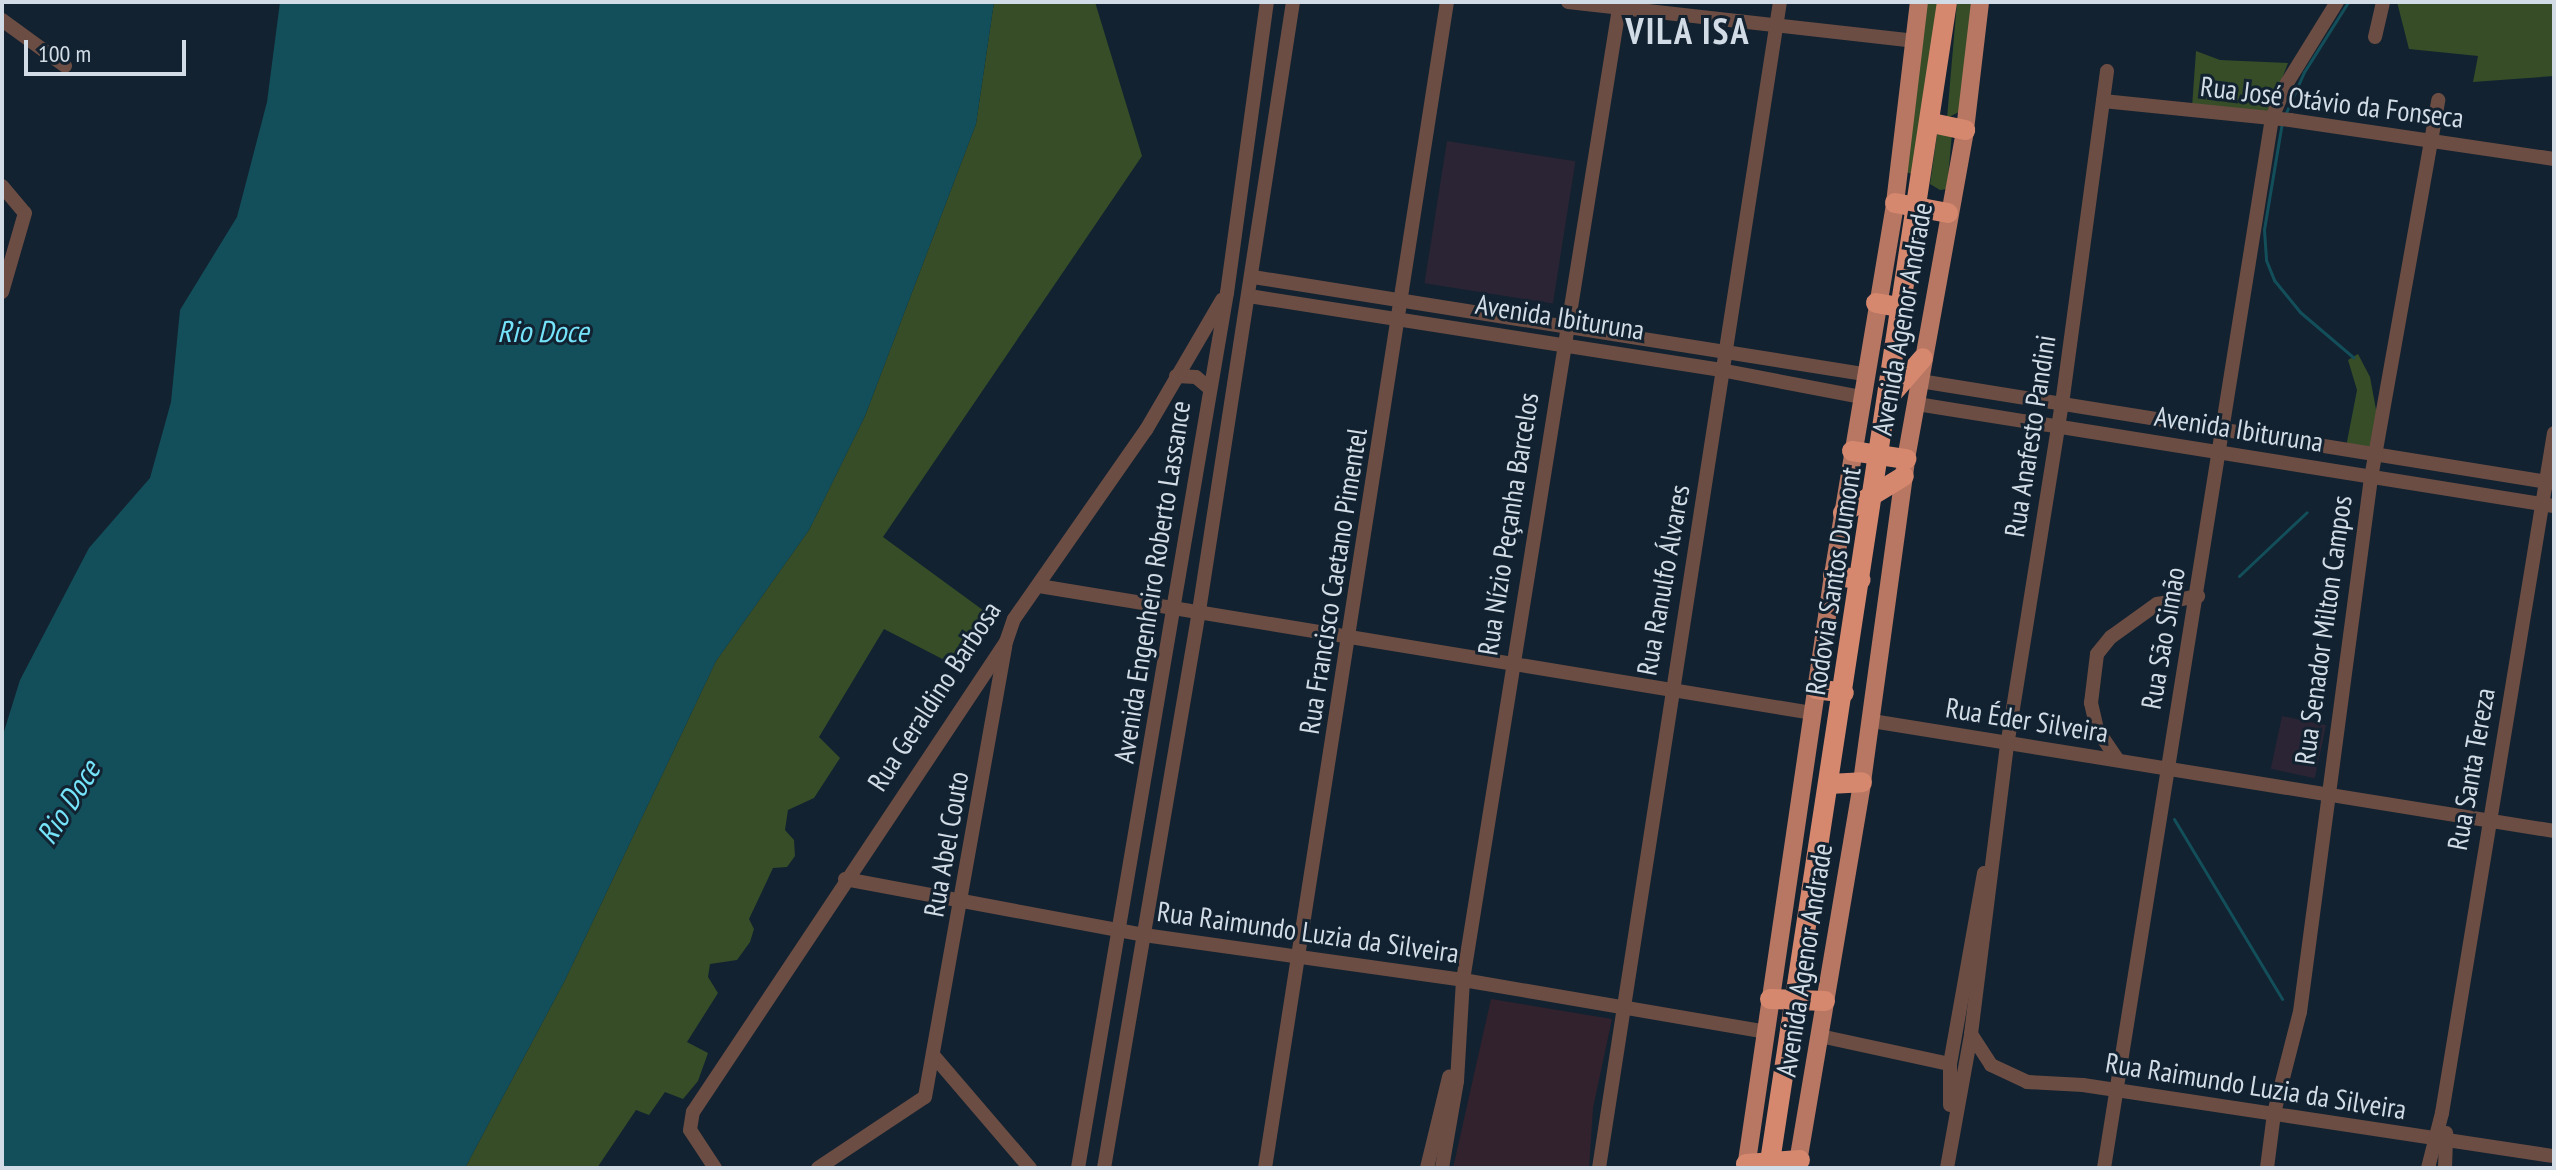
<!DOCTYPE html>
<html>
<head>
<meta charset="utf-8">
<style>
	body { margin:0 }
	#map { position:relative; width:2556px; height:1170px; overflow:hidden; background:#122230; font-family:"PT Sans Narrow",sans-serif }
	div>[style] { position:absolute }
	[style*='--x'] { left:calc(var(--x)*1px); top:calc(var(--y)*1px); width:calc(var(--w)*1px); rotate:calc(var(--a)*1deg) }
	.education>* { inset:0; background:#2b2434; transform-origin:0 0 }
	.medical>* { inset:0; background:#32222d }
	.green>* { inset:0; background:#364d28 }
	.water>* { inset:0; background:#134f5a }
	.stream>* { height:3px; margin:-1.5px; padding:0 1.5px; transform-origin:1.5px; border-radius:1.5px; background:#134f5a }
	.minor>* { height:14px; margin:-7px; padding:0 7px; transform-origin:7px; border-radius:7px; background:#6c4d43 }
	.major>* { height:18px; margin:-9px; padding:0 9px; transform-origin:9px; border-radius:9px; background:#b87763 }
	.highway>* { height:20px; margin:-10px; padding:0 10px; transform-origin:10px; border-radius:10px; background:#d6886f }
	span { translate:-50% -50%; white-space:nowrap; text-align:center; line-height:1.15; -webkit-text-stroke:6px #122230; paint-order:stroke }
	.street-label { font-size:28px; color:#d1dce6 }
	.water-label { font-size:30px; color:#75e4fa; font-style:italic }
	.district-label { font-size:36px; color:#d1dce6; font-weight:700; letter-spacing:2px }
	.frame { position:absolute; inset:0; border:4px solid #d1dce6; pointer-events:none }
	.scale { position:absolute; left:24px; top:40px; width:162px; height:36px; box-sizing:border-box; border:4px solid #d1dce6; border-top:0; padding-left:10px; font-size:24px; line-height:28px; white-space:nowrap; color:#d1dce6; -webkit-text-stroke:6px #122230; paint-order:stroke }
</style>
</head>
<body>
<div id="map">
	<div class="education">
		<div style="left:1447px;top:141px;width:130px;height:144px;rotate:9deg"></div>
		<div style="left:2282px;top:716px;width:45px;height:54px;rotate:12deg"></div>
	</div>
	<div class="medical">
		<div style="clip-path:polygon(1491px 999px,1612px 1019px,1593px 1108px,1589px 1168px,1453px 1168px)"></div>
	</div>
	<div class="green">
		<div style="clip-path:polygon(994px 2px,1095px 2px,1142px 156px,883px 537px,991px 616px,958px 667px,884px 629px,819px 737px,840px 758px,814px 798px,788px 810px,785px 830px,794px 840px,795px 856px,787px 867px,773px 868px,749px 919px,754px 929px,750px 942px,737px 960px,710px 964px,708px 977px,718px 993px,687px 1042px,708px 1053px,698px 1081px,683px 1099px,665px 1092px,649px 1115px,636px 1110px,597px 1168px,465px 1168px,565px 980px,716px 661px,809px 530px,865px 416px,976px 124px)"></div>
		<div style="clip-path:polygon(1925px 2px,1941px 2px,1912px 174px,1906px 172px)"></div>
		<div style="clip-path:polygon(1957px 2px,1972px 2px,1959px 112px,1947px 118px)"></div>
		<div style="clip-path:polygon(2397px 2px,2554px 2px,2554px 76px,2473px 82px,2478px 56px,2409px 49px)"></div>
		<div style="clip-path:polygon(2196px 51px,2220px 60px,2288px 63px,2268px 115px,2192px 107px)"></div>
		<div style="clip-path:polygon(1952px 133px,1947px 189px,1940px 190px,1930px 184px,1937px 134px)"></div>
		<div style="clip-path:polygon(2358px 354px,2370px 377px,2380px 431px,2376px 451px,2346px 447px,2357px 390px,2348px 360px)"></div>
	</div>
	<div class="water">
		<div style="clip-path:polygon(280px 2px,994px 2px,976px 124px,865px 416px,809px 530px,716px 661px,565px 980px,465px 1168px,2px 1168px,2px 738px,20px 680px,89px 548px,150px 478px,171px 402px,180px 310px,237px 217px,267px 102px)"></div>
	</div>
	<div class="stream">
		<div style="--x:2285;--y:115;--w:47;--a:-66.2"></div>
		<div style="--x:2304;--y:72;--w:83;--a:-57.8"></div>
		<div style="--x:2282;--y:122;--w:109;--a:99.5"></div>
		<div style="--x:2264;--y:230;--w:30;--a:86"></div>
		<div style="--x:2266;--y:260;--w:22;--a:68"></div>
		<div style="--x:2274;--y:280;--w:41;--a:50.9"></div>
		<div style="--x:2300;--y:312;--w:70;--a:40.3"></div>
		<div style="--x:2239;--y:576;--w:93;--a:-43.3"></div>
		<div style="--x:2174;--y:819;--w:210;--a:59"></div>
	</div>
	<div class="minor">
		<div style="--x:1568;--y:2;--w:350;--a:6.4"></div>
		<div style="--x:2;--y:20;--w:78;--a:36.1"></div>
		<div style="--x:2375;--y:37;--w:36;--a:-77"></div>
		<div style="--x:2103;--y:101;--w:188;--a:5.8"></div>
		<div style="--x:2290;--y:120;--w:267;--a:8.4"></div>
		<div style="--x:2;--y:186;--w:35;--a:50"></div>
		<div style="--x:25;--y:213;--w:82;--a:106.2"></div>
		<div style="--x:1253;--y:277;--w:619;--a:9.02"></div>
		<div style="--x:1249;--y:296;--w:483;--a:8.9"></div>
		<div style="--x:1726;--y:371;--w:137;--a:10.9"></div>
		<div style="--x:1176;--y:376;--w:20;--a:3"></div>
		<div style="--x:1196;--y:377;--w:17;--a:40"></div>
		<div style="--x:1920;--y:381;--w:642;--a:9.14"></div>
		<div style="--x:1917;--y:404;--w:645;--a:9.1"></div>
		<div style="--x:1039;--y:586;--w:783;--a:9.33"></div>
		<div style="--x:1872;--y:721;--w:691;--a:9.16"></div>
		<div style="--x:2117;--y:759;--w:36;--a:-124"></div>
		<div style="--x:2097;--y:729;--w:27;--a:-103"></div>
		<div style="--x:2091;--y:703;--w:49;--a:-83"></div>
		<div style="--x:2097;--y:654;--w:22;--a:-51"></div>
		<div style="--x:2111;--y:637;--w:57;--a:-35.7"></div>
		<div style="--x:2157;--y:604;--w:42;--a:-11"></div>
		<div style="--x:845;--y:879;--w:304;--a:10.6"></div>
		<div style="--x:1144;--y:935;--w:322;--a:8"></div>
		<div style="--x:1463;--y:980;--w:307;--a:9.7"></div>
		<div style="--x:1971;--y:1034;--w:37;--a:57"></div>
		<div style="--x:1991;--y:1065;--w:40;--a:25"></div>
		<div style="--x:2027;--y:1082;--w:56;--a:3.1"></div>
		<div style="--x:2083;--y:1085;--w:476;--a:8.6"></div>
		<div style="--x:1820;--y:1036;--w:133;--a:12.2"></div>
		<div style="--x:933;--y:1055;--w:149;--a:49.4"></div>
		<div style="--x:1950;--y:1105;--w:41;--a:-90"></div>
		<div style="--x:1950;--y:1064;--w:194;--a:-79.9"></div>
		<div style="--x:715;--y:1168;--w:45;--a:-123.3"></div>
		<div style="--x:690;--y:1130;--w:18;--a:-81"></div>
		<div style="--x:693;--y:1112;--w:565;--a:-56.34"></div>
		<div style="--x:1006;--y:642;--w:24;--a:-71"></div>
		<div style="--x:1014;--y:619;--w:231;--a:-55.1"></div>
		<div style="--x:1146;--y:430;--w:151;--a:-59.7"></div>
		<div style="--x:818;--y:1168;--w:128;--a:-33.6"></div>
		<div style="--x:925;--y:1097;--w:458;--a:-79.9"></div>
		<div style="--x:1078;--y:1168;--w:888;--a:-80.34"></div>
		<div style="--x:1227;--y:293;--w:294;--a:-82.2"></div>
		<div style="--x:1104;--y:1168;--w:565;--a:-80.32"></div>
		<div style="--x:1199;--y:611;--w:616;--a:-81.23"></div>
		<div style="--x:1265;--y:1168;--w:1180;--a:-81.13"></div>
		<div style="--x:1427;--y:1168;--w:94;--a:-76.4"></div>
		<div style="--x:1442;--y:1168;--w:88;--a:-80.2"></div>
		<div style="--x:1457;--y:1081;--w:101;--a:-86.6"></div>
		<div style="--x:1463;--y:980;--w:991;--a:-80.88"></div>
		<div style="--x:1599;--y:1168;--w:1180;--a:-81.18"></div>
		<div style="--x:1947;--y:1168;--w:136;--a:-79.8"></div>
		<div style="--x:1971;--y:1034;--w:290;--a:-82.9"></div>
		<div style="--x:2007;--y:746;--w:346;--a:-80.9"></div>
		<div style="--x:2062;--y:404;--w:336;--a:-82.3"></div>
		<div style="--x:2104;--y:1168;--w:1063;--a:-80.91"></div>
		<div style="--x:2272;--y:118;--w:38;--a:-67"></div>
		<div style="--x:2287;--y:83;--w:95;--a:-58.3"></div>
		<div style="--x:2267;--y:1168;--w:55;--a:-82.7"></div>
		<div style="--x:2274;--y:1113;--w:104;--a:-75.6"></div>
		<div style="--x:2300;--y:1012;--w:539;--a:-82.43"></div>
		<div style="--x:2371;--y:478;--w:384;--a:-79.9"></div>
		<div style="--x:2428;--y:1168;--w:57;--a:-75.7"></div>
		<div style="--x:2442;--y:1113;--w:689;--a:-80.65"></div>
		<div style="--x:2445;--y:1168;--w:35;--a:-88"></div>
	</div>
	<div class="major">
		<div style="--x:1746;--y:1168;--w:599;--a:-81.65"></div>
		<div style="--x:1833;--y:575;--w:377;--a:-80.5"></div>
		<div style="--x:1895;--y:203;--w:202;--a:-83.2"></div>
		<div style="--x:1797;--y:1168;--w:391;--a:-80.4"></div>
		<div style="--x:1862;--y:782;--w:326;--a:-82.2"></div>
		<div style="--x:1906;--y:459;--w:334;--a:-79.8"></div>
		<div style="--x:1965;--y:130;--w:129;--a:-83.3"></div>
	</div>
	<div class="highway">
		<div style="--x:1932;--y:123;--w:34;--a:12"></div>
		<div style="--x:1895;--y:203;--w:54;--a:10.7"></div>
		<div style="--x:1876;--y:303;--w:28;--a:10"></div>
		<div style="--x:1890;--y:396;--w:50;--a:-49"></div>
		<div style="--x:1852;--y:451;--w:55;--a:8.4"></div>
		<div style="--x:1843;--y:513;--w:71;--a:-31.2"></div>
		<div style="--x:1833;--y:575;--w:28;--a:10"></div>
		<div style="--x:1816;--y:689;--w:28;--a:8"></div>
		<div style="--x:1829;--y:784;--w:33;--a:-3"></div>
		<div style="--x:1770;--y:999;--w:55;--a:2.1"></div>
		<div style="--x:1746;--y:1164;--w:54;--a:-4.2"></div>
		<div style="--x:1769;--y:1168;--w:1180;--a:-81.32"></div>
	</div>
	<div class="street-label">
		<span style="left:2332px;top:102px;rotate:7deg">Rua José Otávio da Fonseca</span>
		<span style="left:1560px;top:317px;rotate:9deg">Avenida Ibituruna</span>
		<span style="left:1902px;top:319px;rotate:-80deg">Avenida Agenor Andrade</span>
		<span style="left:2239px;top:429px;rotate:9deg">Avenida Ibituruna</span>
		<span style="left:2030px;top:436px;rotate:-81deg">Rua Anafesto Pandini</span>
		<span style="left:1508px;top:524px;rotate:-81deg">Rua Nízio Peçanha Barcelos</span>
		<span style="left:1663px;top:580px;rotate:-80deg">Rua Ranulfo Álvares</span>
		<span style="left:1333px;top:581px;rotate:-81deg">Rua Francisco Caetano Pimentel</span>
		<span style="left:1833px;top:581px;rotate:-81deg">Rodovia Santos Dumont</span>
		<span style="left:1152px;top:582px;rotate:-81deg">Avenida Engenheiro Roberto Lassance</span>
		<span style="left:2323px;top:630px;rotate:-82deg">Rua Senador Milton Campos</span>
		<span style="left:2163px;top:638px;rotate:-80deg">Rua São Simão</span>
		<span style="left:934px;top:696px;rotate:-57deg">Rua Geraldino Barbosa</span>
		<span style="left:2027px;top:720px;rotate:9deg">Rua Éder Silveira</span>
		<span style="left:2471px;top:769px;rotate:-80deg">Rua Santa Tereza</span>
		<span style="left:946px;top:844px;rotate:-80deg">Rua Abel Couto</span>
		<span style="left:1308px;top:932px;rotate:8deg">Rua Raimundo Luzia da Silveira</span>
		<span style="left:1804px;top:960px;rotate:-81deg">Avenida Agenor Andrade</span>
		<span style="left:2256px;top:1086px;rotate:9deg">Rua Raimundo Luzia da Silveira</span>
	</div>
	<div class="water-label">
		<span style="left:543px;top:331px">Rio Doce</span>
		<span style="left:68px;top:802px;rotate:-58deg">Rio Doce</span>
	</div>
	<div class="district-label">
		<span style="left:1688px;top:31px">VILA ISA</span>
	</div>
	<div class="frame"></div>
	<div class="scale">100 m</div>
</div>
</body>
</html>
